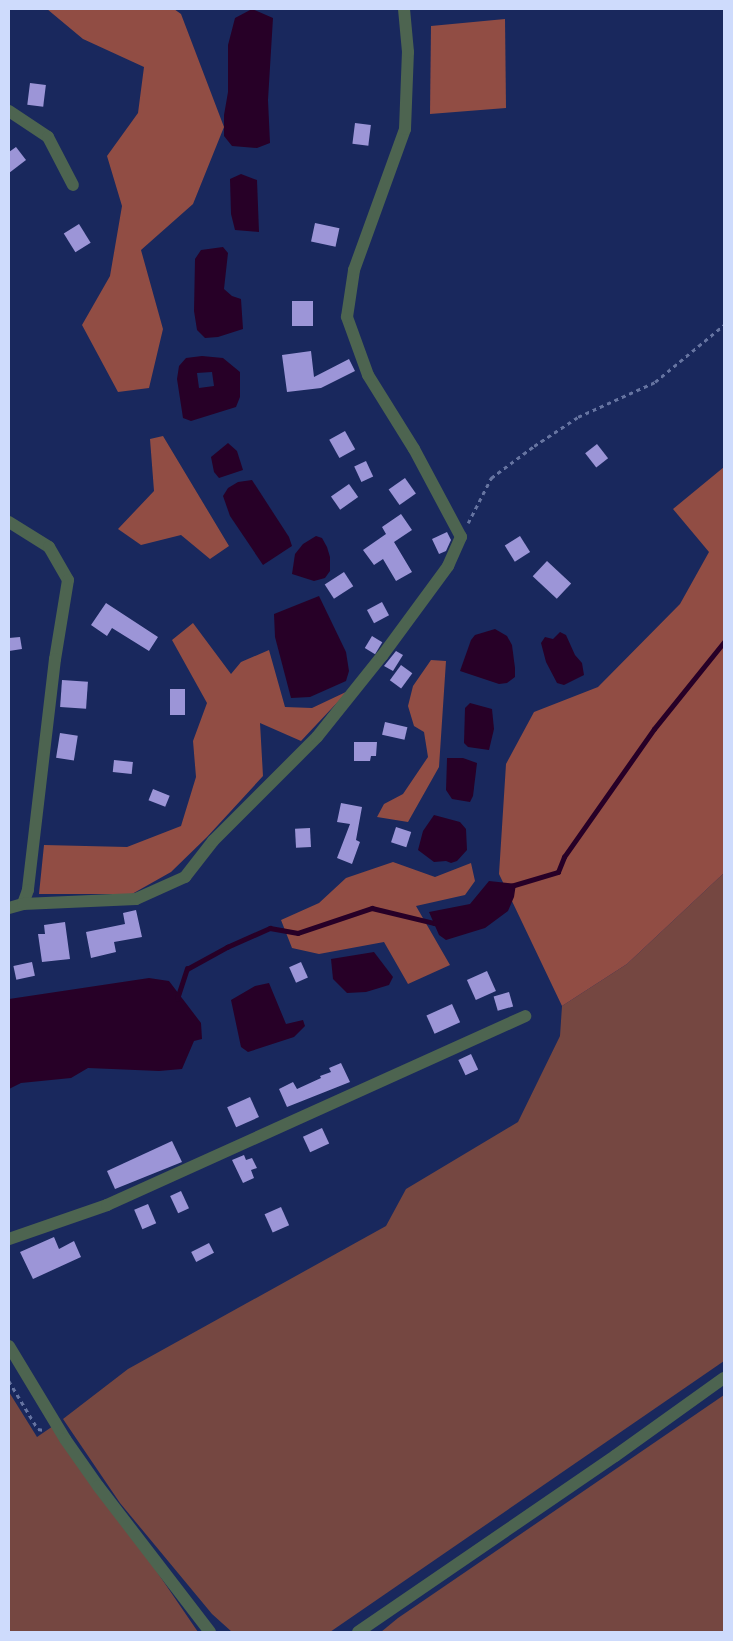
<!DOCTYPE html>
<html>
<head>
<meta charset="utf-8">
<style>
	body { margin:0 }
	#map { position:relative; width:733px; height:1641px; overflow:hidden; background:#19285d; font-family:"Roboto Condensed",sans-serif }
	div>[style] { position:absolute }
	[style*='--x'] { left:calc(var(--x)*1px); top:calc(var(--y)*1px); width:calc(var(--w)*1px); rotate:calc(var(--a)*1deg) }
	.green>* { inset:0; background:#754741 }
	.forest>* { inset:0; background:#914d44 }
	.water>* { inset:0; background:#270027 }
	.stream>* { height:4.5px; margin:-2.25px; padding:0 2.25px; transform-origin:2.25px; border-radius:2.25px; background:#270027 }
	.building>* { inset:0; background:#9c95d7; transform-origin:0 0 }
	.path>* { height:2.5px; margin-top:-1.25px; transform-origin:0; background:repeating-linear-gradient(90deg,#6674a1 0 4px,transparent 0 8px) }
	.minor>* { height:12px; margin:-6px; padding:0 6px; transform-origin:6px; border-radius:6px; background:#4d6450 }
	span { translate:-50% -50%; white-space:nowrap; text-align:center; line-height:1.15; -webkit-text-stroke:5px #0c142b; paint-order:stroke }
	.frame { position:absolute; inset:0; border:10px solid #cedbfc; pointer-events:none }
</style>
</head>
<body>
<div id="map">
	<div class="green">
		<div style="clip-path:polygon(724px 873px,724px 1361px,330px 1632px,232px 1632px,212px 1614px,120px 1503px,63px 1419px,128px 1369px,386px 1226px,406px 1189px,518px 1122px,560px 1036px,562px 1006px,627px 964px)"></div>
		<div style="clip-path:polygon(9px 1392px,37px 1437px,56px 1424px,198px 1632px,9px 1632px)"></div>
		<div style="clip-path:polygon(724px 1395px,724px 1632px,381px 1632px,398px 1618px)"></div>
	</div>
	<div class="forest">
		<div style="clip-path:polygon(47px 9px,174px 9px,181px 14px,224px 127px,193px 204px,141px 250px,163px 329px,149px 388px,118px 392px,82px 325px,110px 276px,122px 206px,107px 156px,138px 113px,144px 67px,83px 39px)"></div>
		<div style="clip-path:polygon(505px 19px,506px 108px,430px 114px,431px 26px)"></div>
		<div style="clip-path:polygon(163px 436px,229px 546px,210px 559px,181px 535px,141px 545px,118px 529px,154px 491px,150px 439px)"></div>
		<div style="clip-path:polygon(724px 467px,724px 873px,627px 964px,562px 1006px,499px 874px,506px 764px,534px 712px,598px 687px,680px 604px,709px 552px,673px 509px)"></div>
		<div style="clip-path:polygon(193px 623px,231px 674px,241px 662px,269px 650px,285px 707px,312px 708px,348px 691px,301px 741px,260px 723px,263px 776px,207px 837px,171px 872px,132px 894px,39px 894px,44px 845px,127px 847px,181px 826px,196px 777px,193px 741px,207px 703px,172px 640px)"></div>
		<div style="clip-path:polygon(431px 660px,446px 661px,439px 767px,408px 822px,377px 817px,384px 804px,403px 794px,428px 757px,424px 732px,414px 726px,408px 706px,413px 686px)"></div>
		<div style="clip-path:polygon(393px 862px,435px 877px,471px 863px,475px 881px,465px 895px,416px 906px,450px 965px,408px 984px,384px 942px,319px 954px,292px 948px,281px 920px,319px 903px,346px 878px)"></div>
	</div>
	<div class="water">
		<div style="clip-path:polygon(252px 9px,273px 18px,268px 100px,270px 143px,257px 148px,232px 146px,224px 136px,224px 115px,228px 92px,228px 45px,235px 18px)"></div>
		<div style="clip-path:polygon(241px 174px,257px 180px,259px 232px,235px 230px,231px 214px,230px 179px)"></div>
		<div style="clip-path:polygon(223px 247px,228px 253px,224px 289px,232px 296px,241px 299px,243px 329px,218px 337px,205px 338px,197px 330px,194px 311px,195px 259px,201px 250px)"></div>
		<div style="clip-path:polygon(evenodd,202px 356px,223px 358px,240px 372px,240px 397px,236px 407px,191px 421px,183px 418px,177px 379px,179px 366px,186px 358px,202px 356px,212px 372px,214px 386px,199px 388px,197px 373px,212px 372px)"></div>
		<div style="clip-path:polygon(228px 443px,237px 451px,243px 470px,219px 478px,214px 472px,211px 457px)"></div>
		<div style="clip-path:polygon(252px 480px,289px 537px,292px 546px,263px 565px,230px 516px,223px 496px,228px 488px,238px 482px)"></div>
		<div style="clip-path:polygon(316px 536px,322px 538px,327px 547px,330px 557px,330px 571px,325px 578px,314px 581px,292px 574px,295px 554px,303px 544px)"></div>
		<div style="clip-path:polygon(319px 596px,346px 652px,349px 671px,346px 681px,310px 697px,291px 698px,275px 637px,274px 614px)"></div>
		<div style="clip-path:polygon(495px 629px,507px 636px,512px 645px,515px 668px,515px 677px,507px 683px,499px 684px,460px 671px,471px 640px,475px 635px)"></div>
		<div style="clip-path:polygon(560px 632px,566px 635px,575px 655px,582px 663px,584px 675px,564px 685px,557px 683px,546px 662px,541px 643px,545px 637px,553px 639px)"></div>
		<div style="clip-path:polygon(470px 703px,492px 709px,494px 729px,489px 750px,468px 747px,464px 743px,465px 708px)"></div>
		<div style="clip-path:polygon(447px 758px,463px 758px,477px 763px,473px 796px,470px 802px,452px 799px,446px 790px)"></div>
		<div style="clip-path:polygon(434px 815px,460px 822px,466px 829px,467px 850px,457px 861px,451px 863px,446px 861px,434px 862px,418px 850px,423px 831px)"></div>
		<div style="clip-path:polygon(489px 881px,516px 884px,514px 897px,508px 911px,485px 928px,446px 940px,439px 935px,429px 912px,470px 904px)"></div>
		<div style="clip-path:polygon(374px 952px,393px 977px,389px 985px,366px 992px,347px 993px,333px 979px,331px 959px)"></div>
		<div style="clip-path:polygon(149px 978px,169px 981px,201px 1023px,202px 1039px,194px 1041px,182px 1069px,159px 1071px,88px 1068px,71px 1078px,21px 1083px,9px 1089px,9px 999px)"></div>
		<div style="clip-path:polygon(269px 983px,286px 1024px,303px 1020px,305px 1026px,294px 1037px,248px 1052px,241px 1047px,231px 1000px,255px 986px)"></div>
	</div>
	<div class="stream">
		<div style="--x:511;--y:886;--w:49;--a:-16.6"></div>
		<div style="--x:558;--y:872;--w:16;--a:-68"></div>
		<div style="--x:564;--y:857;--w:156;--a:-54.9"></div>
		<div style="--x:654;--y:729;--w:112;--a:-51.2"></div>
		<div style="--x:177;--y:999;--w:32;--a:-72"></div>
		<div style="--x:187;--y:969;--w:46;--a:-28.8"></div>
		<div style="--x:227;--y:947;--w:47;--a:-23.8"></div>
		<div style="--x:270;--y:928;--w:28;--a:10"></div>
		<div style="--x:298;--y:933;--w:78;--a:-18.7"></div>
		<div style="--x:372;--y:908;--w:64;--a:13.6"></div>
		<div style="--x:434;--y:923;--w:4;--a:-27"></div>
	</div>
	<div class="building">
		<div style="left:30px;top:83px;width:16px;height:22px;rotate:7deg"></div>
		<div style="left:355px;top:123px;width:16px;height:21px;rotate:7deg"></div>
		<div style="clip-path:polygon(16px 147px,26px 160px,9px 173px,9px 152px)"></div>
		<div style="left:315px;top:223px;width:25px;height:19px;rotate:12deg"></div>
		<div style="left:79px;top:224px;width:22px;height:18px;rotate:58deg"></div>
		<div style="left:292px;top:301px;width:21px;height:25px"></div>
		<div style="clip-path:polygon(311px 351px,314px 377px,349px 359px,355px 371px,321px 388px,287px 392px,282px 355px)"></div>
		<div style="left:345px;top:431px;width:21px;height:18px;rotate:61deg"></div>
		<div style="left:597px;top:444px;width:18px;height:15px;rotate:52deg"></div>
		<div style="left:366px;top:461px;width:17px;height:13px;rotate:65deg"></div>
		<div style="left:405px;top:478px;width:19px;height:20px;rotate:55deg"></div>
		<div style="left:349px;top:484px;width:16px;height:22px;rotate:55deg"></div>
		<div style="clip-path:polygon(401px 514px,412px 530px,394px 542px,412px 572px,396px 581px,383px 559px,374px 565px,363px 550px,386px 534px,382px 527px)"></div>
		<div style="clip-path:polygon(447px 532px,451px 540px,446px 551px,439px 554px,432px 539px)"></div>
		<div style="left:520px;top:536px;width:19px;height:18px;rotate:58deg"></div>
		<div style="left:547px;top:561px;width:33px;height:21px;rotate:43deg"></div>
		<div style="left:344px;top:572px;width:17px;height:23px;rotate:57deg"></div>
		<div style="left:382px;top:602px;width:15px;height:17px;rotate:62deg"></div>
		<div style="clip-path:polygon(106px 603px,158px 637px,149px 651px,112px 628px,107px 636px,91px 625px)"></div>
		<div style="left:372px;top:636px;width:12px;height:14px;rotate:31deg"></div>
		<div style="clip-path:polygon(20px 637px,22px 649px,9px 651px,9px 638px)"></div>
		<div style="clip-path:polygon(396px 651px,403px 655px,393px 671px,384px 666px)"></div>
		<div style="left:401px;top:665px;width:14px;height:19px;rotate:36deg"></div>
		<div style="left:62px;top:680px;width:26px;height:27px;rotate:4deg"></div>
		<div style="left:170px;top:689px;width:15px;height:26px"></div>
		<div style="left:385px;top:722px;width:23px;height:13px;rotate:13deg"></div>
		<div style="left:60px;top:733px;width:18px;height:25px;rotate:9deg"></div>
		<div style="clip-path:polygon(354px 742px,377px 742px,376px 756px,371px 756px,370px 761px,354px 761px)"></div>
		<div style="left:114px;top:760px;width:19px;height:12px;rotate:6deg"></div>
		<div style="left:153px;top:789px;width:18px;height:12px;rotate:22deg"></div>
		<div style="clip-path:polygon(341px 803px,362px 807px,356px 840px,360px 842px,352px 864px,337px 858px,350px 824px,337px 822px)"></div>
		<div style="left:396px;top:827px;width:16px;height:16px;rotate:18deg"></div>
		<div style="left:310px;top:828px;width:19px;height:15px;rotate:87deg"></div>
		<div style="clip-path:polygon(136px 910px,142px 937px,114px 942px,116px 952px,91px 958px,86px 932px,125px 924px,123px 913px)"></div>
		<div style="clip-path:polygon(65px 922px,70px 959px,42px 962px,38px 934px,45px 934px,44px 925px)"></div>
		<div style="left:32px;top:962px;width:14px;height:19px;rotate:78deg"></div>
		<div style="left:301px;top:962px;width:17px;height:13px;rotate:66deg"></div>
		<div style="left:487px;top:971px;width:22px;height:22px;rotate:66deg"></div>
		<div style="left:509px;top:992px;width:15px;height:16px;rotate:74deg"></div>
		<div style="left:452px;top:1004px;width:20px;height:28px;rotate:66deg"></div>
		<div style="left:471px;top:1054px;width:17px;height:14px;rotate:65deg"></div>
		<div style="clip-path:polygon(341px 1063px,350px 1082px,287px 1107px,279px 1089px,293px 1082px,297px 1089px,321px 1078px,320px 1076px,331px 1072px,329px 1068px)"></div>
		<div style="left:250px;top:1097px;width:22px;height:25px;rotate:66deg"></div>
		<div style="left:322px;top:1128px;width:17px;height:21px;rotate:65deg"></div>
		<div style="clip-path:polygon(172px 1141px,182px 1162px,115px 1189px,107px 1171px)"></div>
		<div style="clip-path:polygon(244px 1155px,246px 1160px,252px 1158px,257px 1168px,251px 1170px,254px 1178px,243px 1183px,232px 1160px)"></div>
		<div style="left:181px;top:1191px;width:19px;height:12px;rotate:65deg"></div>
		<div style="left:148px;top:1204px;width:21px;height:15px;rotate:67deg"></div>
		<div style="left:281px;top:1207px;width:20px;height:18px;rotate:66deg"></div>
		<div style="clip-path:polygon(54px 1237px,59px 1249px,74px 1241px,81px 1257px,33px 1279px,20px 1252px)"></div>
		<div style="left:209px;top:1243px;width:11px;height:20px;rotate:63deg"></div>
	</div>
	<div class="path">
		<div style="--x:468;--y:523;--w:51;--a:-62.9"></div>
		<div style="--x:491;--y:478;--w:54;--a:-36.7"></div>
		<div style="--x:534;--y:446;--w:53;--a:-33.4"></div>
		<div style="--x:578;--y:417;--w:85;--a:-24.4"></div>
		<div style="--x:655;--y:382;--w:89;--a:-39.6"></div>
		<div style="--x:9;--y:1381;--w:56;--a:58.9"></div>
		<div style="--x:38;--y:1429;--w:6;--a:9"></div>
	</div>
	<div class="minor">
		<div style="--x:9;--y:111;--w:47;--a:33.7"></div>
		<div style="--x:48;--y:137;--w:54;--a:62.5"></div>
		<div style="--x:9;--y:522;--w:47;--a:32"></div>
		<div style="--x:49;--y:547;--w:38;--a:60"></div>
		<div style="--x:68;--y:580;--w:80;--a:99.3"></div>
		<div style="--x:55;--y:659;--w:233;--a:96.7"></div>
		<div style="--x:28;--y:890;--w:15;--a:110"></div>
		<div style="--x:9;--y:908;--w:15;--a:-16"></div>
		<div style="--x:23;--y:904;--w:113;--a:-2.5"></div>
		<div style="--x:136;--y:899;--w:54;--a:-24.2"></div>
		<div style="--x:185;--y:877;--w:46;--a:-52.1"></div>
		<div style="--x:213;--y:841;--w:147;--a:-45"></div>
		<div style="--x:317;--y:737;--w:104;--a:-51.3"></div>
		<div style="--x:382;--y:656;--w:112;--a:-53.7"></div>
		<div style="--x:448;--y:566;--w:32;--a:-66"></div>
		<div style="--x:461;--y:537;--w:100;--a:-118.1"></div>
		<div style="--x:414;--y:449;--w:87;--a:-121.9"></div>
		<div style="--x:368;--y:375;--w:62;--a:-109.9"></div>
		<div style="--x:347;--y:317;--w:48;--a:-81.5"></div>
		<div style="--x:354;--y:270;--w:150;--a:-70.1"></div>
		<div style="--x:405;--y:129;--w:77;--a:-87.8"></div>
		<div style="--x:408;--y:52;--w:43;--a:-95.3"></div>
		<div style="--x:9;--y:1239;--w:104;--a:-19.1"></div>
		<div style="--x:107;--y:1205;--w:459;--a:-24.3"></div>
		<div style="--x:9;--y:1346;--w:109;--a:58.9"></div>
		<div style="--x:65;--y:1439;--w:57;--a:54.9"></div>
		<div style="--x:98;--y:1486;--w:184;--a:52.5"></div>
		<div style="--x:358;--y:1632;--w:311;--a:-34.4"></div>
		<div style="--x:615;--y:1456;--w:134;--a:-35.6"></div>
	</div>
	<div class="frame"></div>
</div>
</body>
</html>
